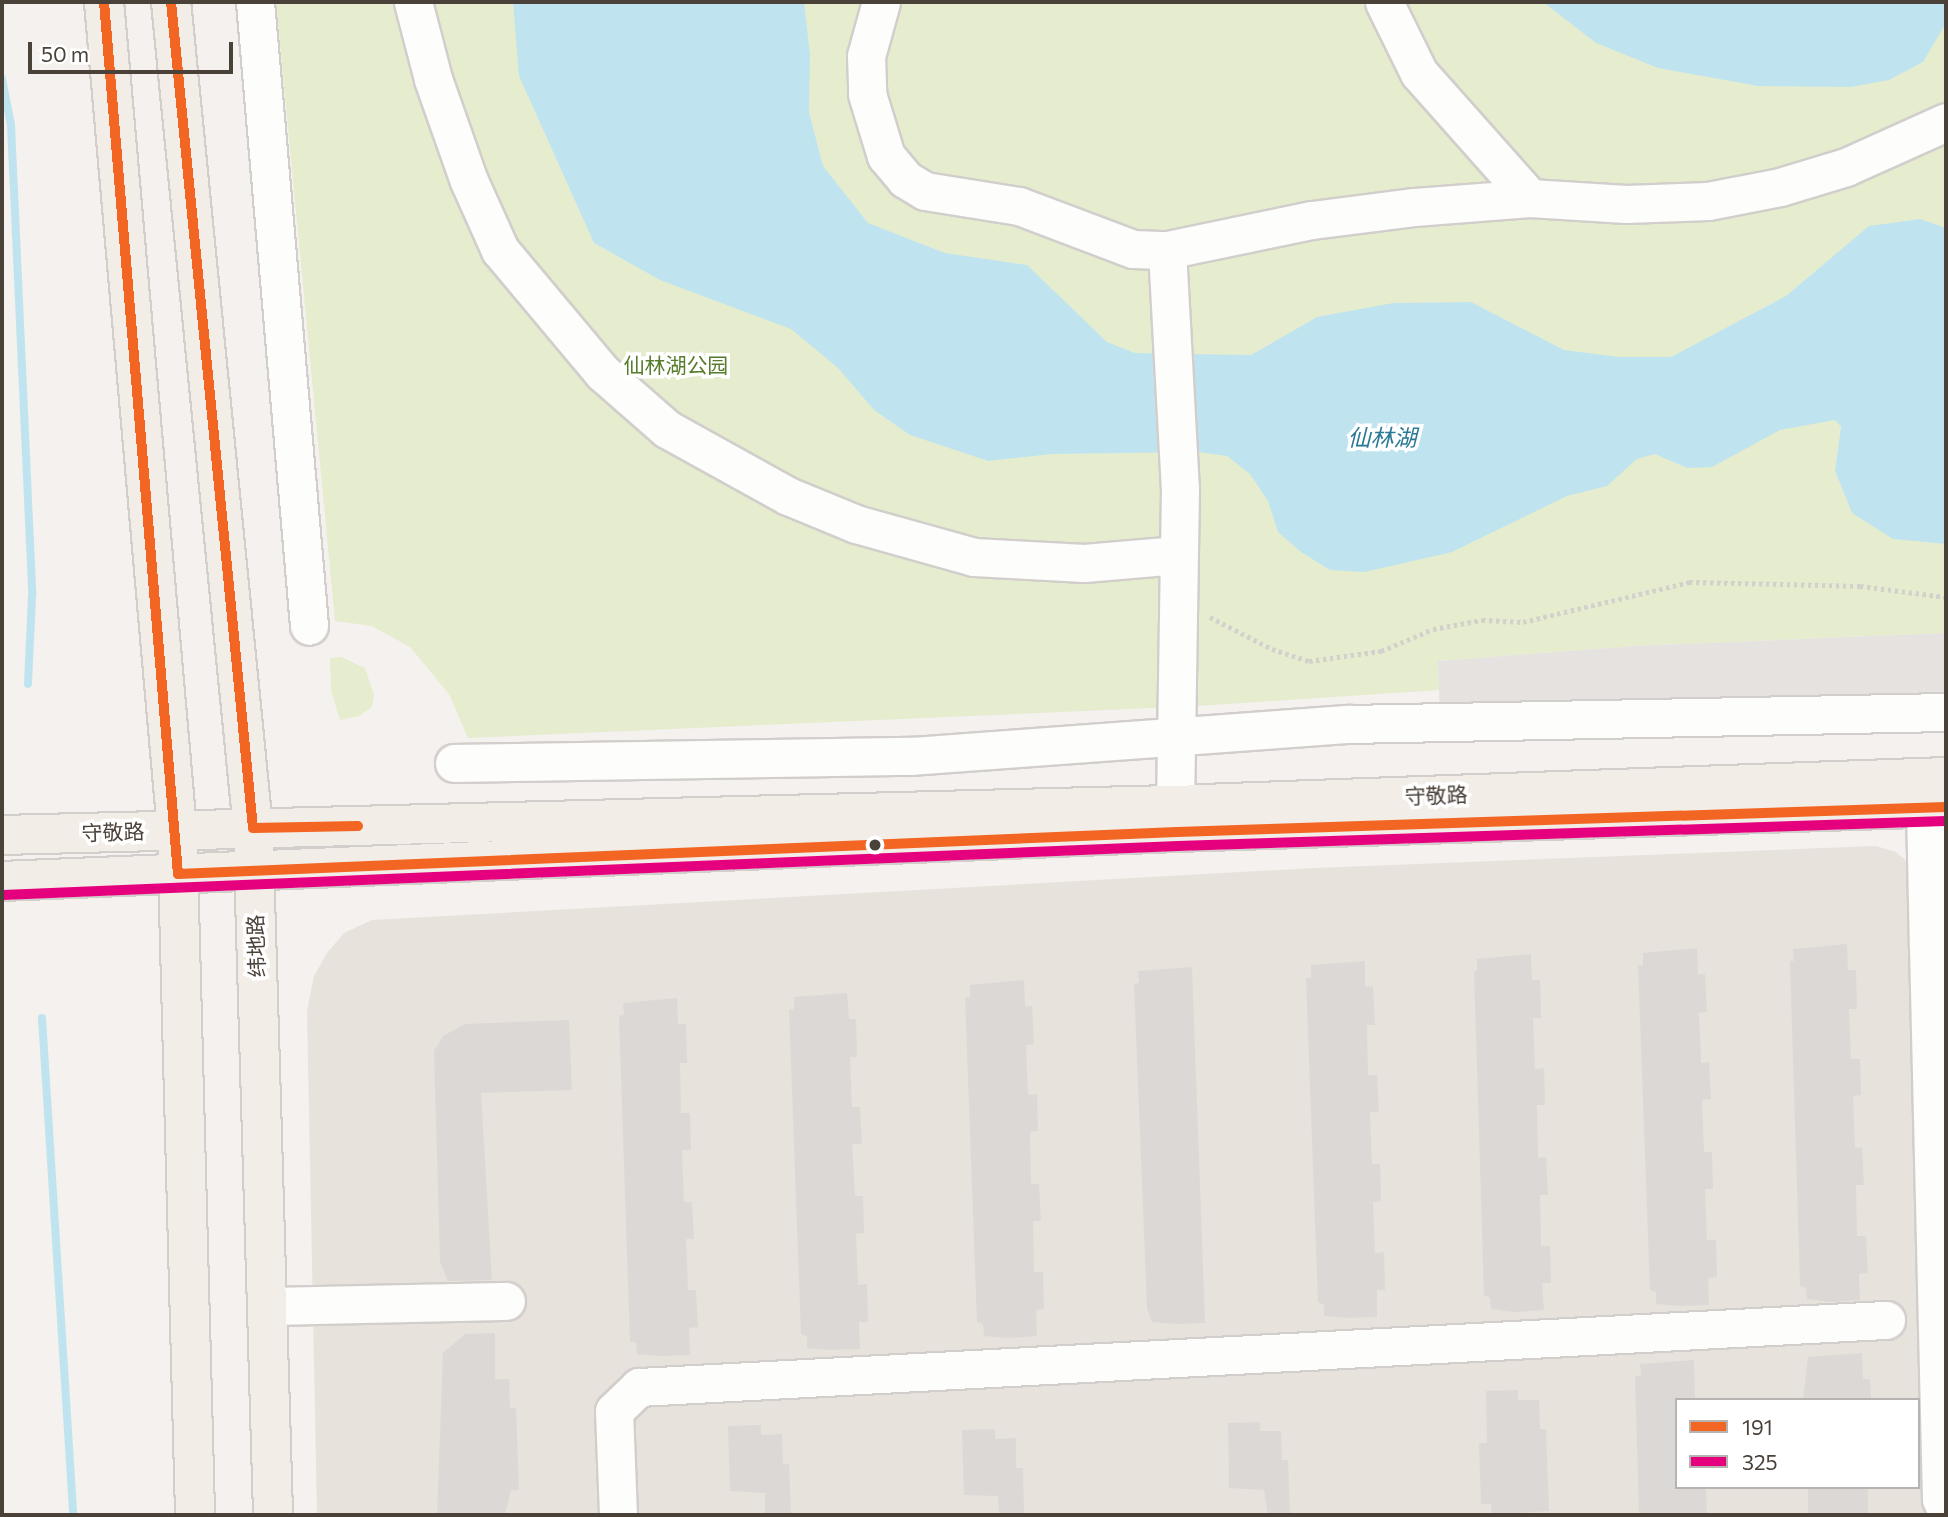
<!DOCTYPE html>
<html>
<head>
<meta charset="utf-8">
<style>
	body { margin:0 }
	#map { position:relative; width:1948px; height:1517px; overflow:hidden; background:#f4f1ee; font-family:Commissioner,"Noto Sans SC",sans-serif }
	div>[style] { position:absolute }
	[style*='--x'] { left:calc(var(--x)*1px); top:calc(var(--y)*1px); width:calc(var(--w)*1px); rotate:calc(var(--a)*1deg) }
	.residential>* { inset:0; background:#e7e2dc }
	.green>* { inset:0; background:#e6edcf }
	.parking>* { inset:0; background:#e6e2df }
	.water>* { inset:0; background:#c0e4ef }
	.stream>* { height:8px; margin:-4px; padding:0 4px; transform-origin:4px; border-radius:4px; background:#c0e4ef }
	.building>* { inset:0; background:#dcd8d5; transform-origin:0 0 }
	.path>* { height:4.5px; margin-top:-2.25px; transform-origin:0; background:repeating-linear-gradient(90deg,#d3d1cc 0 3.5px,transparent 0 7px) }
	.roads { filter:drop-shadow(2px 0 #d2cecb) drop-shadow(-2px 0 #d2cecb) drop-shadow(0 2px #d2cecb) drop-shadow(0 -2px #d2cecb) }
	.minor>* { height:37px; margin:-18.5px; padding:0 18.5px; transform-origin:18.5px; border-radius:18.5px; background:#fdfdfc }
	.major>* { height:38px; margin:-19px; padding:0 19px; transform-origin:19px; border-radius:19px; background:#f2ede6 }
	.bus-1>* { height:10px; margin:-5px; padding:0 5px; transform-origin:5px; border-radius:5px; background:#f26522 }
	.bus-2>* { height:10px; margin:-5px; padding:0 5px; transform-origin:5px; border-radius:5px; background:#e5007d }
	.dots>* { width:19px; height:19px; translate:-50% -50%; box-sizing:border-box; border:4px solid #fff; border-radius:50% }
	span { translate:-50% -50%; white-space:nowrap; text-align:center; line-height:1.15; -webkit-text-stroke:7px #fff; paint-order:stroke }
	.park-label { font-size:21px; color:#577c2c }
	.street-label { font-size:21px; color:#4a4139 }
	.water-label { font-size:23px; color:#2b7995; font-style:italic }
	.frame { position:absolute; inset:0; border:4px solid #4a4139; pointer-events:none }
	.legend { position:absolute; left:1675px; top:1398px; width:245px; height:91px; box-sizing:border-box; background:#fff; border:2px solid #b7b3b0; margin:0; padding:9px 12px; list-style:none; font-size:21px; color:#4a4139 }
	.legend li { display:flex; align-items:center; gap:14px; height:35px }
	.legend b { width:35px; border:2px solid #b7b3b0 }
	.scale { position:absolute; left:28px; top:42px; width:205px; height:32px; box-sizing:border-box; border:4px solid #4a4139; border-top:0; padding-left:9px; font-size:21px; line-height:24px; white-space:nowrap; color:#4a4139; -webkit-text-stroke:5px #fff; paint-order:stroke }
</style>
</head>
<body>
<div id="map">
	<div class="residential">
		<div style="clip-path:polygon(evenodd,1876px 846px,1896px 852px,1908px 862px,1914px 876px,1927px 1515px,317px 1515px,307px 1011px,314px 976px,327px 953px,344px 933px,372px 920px,1315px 868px,1876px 846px,1677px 1400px,1918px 1400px,1918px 1487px,1677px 1487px,1677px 1400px)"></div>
	</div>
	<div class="green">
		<div style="clip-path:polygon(276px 2px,1946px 2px,1946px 633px,1635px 646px,1438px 661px,1439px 690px,1198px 706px,468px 738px,449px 694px,410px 647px,372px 626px,335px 621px)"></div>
		<div style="clip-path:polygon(341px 657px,365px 668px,374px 695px,372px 707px,359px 716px,340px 720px,331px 690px,330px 658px)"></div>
	</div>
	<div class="parking">
		<div style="clip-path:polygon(1946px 633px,1946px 707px,1440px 718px,1438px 661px,1635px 646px)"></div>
	</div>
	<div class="water">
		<div style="clip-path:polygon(513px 2px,804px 2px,810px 54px,809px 112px,823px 166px,868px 223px,945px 253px,1027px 265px,1107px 342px,1135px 353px,1251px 355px,1317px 317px,1393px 303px,1471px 302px,1564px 350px,1619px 357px,1671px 357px,1786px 296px,1869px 226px,1920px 219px,1946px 228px,1946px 544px,1893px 539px,1852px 513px,1835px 471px,1841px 427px,1835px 420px,1780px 430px,1712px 467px,1687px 468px,1655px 454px,1637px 459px,1607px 486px,1567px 496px,1452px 552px,1365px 572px,1330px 570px,1301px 552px,1278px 532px,1268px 501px,1250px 474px,1227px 456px,1198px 452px,1052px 454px,988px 461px,910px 435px,874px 410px,838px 368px,791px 329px,660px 280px,594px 243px,519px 76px)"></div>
		<div style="clip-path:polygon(1543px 2px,1946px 2px,1946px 23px,1923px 62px,1889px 80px,1851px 87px,1758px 86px,1658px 68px,1596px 43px)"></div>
	</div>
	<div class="stream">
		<div style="--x:2;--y:79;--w:47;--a:78.9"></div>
		<div style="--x:11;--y:125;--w:471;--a:87.4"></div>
		<div style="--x:32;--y:596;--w:88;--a:92.6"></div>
		<div style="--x:42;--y:1018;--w:498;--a:86.4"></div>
	</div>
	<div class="building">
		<div style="clip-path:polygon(1847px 944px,1848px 970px,1856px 970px,1857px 1009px,1849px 1009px,1851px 1059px,1860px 1059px,1861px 1095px,1853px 1096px,1855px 1148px,1862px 1147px,1864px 1185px,1856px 1185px,1857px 1236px,1866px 1236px,1868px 1273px,1859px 1274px,1860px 1300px,1830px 1302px,1807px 1299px,1806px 1288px,1800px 1286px,1790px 961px,1794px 961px,1793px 949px)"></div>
		<div style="clip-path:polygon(1697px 948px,1698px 974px,1705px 974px,1707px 1012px,1699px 1013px,1701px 1063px,1709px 1062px,1711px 1099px,1702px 1100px,1704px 1152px,1712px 1152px,1713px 1189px,1705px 1189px,1707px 1240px,1716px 1240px,1717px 1277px,1708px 1278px,1709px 1305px,1680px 1306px,1656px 1304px,1656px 1292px,1650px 1290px,1638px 965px,1643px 965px,1643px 953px)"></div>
		<div style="clip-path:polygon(1531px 954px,1532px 980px,1540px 980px,1541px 1018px,1533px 1018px,1535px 1069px,1544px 1068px,1545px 1105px,1537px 1105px,1538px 1158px,1546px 1157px,1548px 1195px,1540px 1195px,1541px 1246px,1550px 1246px,1551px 1283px,1542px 1283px,1544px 1310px,1514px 1312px,1491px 1309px,1490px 1298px,1484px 1295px,1474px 971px,1477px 971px,1477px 959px)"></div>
		<div style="clip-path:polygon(1365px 961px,1365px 987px,1373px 986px,1375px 1025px,1367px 1025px,1368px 1075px,1377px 1075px,1379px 1112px,1370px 1112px,1372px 1164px,1380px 1164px,1381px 1201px,1373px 1202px,1375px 1253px,1384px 1252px,1385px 1290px,1377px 1290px,1377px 1317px,1348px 1318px,1324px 1316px,1324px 1305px,1318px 1302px,1306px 978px,1311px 978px,1311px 965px)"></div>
		<div style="clip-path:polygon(1192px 967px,1205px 1323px,1176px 1324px,1152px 1322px,1147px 1308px,1134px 984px,1139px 983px,1138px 971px)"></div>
		<div style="clip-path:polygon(1024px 980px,1025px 1006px,1032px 1006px,1034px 1044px,1026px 1045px,1028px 1095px,1037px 1094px,1038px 1131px,1030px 1132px,1031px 1184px,1039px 1184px,1041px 1221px,1033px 1221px,1034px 1272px,1043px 1272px,1044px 1309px,1036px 1310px,1037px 1336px,1007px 1338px,984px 1336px,983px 1324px,977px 1322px,965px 997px,970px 997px,970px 985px)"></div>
		<div style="clip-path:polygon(847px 993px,849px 1019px,856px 1019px,857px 1057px,850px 1057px,852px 1107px,860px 1107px,862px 1144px,852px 1144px,855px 1196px,863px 1196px,864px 1233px,856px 1234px,858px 1285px,867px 1284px,868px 1322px,859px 1322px,860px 1349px,830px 1350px,807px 1348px,807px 1336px,801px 1334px,789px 1010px,794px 1009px,794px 997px)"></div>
		<div style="clip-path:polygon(677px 998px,678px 1024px,686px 1024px,687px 1063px,680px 1063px,681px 1113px,690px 1113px,691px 1150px,682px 1150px,684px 1202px,692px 1202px,694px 1239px,686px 1239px,688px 1290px,696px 1290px,698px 1327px,689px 1328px,690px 1355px,660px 1356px,637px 1354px,636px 1342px,630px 1342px,619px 1016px,624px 1015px,623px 1003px)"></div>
		<div style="clip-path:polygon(569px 1020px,572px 1090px,481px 1093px,492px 1280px,448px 1281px,440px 1262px,434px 1051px,443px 1036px,465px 1024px)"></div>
		<div style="clip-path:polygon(495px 1333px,495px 1379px,509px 1379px,510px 1408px,516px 1408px,519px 1490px,511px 1490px,505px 1515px,437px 1515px,443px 1353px,465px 1334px)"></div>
		<div style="clip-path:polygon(1862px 1353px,1863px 1379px,1870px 1379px,1871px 1400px,1803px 1400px,1808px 1357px)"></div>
		<div style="clip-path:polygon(1694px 1360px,1695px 1400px,1677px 1400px,1677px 1487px,1706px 1487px,1707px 1514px,1639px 1515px,1635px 1376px,1641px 1376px,1640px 1364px)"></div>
		<div style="clip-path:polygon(1518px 1390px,1518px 1400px,1539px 1400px,1540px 1429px,1546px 1429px,1549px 1511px,1492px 1515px,1491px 1504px,1481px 1504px,1479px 1443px,1487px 1443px,1486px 1391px)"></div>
		<div style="clip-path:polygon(1260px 1422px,1260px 1431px,1281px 1431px,1282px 1460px,1288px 1460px,1290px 1515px,1268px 1515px,1264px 1490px,1229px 1488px,1228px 1423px)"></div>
		<div style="clip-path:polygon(761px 1425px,761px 1435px,782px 1434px,783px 1464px,789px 1464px,791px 1515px,765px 1515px,765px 1493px,730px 1491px,728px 1426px)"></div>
		<div style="clip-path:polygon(995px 1429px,995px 1439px,1016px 1438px,1016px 1468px,1023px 1468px,1024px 1515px,999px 1515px,998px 1496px,964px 1495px,962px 1430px)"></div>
		<div style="left:1808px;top:1487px;width:60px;height:28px"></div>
	</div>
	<div class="path">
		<div style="--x:1210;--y:617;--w:70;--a:27.3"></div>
		<div style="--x:1272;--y:649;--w:39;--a:18"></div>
		<div style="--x:1309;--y:661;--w:73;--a:-7.9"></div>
		<div style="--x:1381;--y:651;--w:56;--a:-22.9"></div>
		<div style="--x:1433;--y:629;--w:50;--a:-10.4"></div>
		<div style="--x:1482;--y:620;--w:41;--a:2.8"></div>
		<div style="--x:1523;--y:622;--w:171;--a:-13.5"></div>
		<div style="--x:1689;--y:582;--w:171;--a:1.3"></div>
		<div style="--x:1860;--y:586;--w:87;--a:7.3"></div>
	</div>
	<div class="roads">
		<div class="minor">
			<div style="--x:255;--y:2;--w:626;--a:85.05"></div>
			<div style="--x:413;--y:2;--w:80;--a:75.4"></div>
			<div style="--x:433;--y:79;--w:108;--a:70.6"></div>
			<div style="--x:469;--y:181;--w:76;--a:65.8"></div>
			<div style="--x:500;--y:250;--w:160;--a:50.1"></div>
			<div style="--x:603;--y:373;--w:85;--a:41.2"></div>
			<div style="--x:667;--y:429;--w:138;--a:29"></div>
			<div style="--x:788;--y:496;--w:74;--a:22.4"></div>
			<div style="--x:856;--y:524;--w:123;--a:15.6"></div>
			<div style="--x:974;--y:557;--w:110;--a:3.1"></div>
			<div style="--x:1084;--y:563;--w:94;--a:-4.9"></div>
			<div style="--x:881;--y:2;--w:56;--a:105.5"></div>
			<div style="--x:866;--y:56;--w:38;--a:88"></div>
			<div style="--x:867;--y:94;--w:65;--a:73"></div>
			<div style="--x:886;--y:156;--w:30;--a:50"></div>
			<div style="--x:905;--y:179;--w:23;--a:31"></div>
			<div style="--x:925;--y:191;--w:95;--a:9.1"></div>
			<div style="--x:1019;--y:206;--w:122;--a:20.7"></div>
			<div style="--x:1133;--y:249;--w:34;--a:2"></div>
			<div style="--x:1167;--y:250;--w:148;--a:-11.7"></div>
			<div style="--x:1312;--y:220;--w:103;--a:-7.3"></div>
			<div style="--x:1414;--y:207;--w:116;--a:-4.4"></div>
			<div style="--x:1530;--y:198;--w:96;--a:3.6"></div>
			<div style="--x:1626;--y:204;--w:82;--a:-2.1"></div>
			<div style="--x:1708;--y:201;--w:73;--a:-11"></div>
			<div style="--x:1780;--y:187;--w:69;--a:-16.9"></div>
			<div style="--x:1846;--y:167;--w:110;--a:-24.2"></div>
			<div style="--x:1384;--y:2;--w:79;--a:63.8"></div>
			<div style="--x:1419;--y:73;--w:167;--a:48.4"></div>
			<div style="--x:1167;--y:250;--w:239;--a:86.9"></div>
			<div style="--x:1180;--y:489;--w:316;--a:90.9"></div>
			<div style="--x:454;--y:763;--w:457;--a:-0.9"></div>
			<div style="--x:911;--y:756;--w:438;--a:-4.2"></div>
			<div style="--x:1348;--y:724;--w:598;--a:-1.15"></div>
			<div style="--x:1925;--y:808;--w:139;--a:88.8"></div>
			<div style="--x:1946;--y:927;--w:27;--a:132"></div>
			<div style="--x:1928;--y:947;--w:552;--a:88.65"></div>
			<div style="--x:1941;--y:1499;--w:12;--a:66"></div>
			<div style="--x:267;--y:1306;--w:239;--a:-1.2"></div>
			<div style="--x:618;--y:1515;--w:104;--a:-92.2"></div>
			<div style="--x:614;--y:1411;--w:35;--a:-44"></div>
			<div style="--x:639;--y:1387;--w:1249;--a:-3.08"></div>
		</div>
		<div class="major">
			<div style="--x:104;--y:2;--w:831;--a:84.96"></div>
			<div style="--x:177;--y:830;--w:685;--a:88.49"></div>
			<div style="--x:171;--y:2;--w:830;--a:84.33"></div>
			<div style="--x:253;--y:828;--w:687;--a:88.33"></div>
			<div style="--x:2;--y:835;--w:1173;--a:-1.47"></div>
			<div style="--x:1175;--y:805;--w:772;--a:-2.08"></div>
			<div style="--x:2;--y:881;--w:1176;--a:-2.39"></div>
			<div style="--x:1177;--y:832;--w:769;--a:-1.86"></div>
		</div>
	</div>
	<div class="bus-1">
		<div style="--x:104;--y:2;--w:875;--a:85.15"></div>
		<div style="--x:178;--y:874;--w:1000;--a:-2.41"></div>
		<div style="--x:1177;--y:832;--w:769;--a:-1.86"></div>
		<div style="--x:171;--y:2;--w:830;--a:84.33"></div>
		<div style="--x:253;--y:828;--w:105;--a:-1.1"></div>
	</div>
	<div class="bus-2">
		<div style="--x:3;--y:895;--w:1176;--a:-2.39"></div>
		<div style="--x:1178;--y:846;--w:768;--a:-1.86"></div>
	</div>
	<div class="dots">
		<div style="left:875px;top:845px;background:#4a4139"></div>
	</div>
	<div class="park-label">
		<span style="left:676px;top:365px">仙林湖公园</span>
	</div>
	<div class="street-label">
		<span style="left:1436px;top:795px;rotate:-2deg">守敬路</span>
		<span style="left:113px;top:832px;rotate:-2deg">守敬路</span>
		<span style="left:256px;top:946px;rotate:-92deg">纬地路</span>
	</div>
	<div class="water-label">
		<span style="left:1382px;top:437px">仙林湖</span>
	</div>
	<div class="frame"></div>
	<ul class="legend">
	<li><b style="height:9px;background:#f26522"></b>191</li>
	<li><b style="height:9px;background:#e5007d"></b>325</li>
	</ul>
	<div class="scale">50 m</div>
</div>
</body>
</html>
